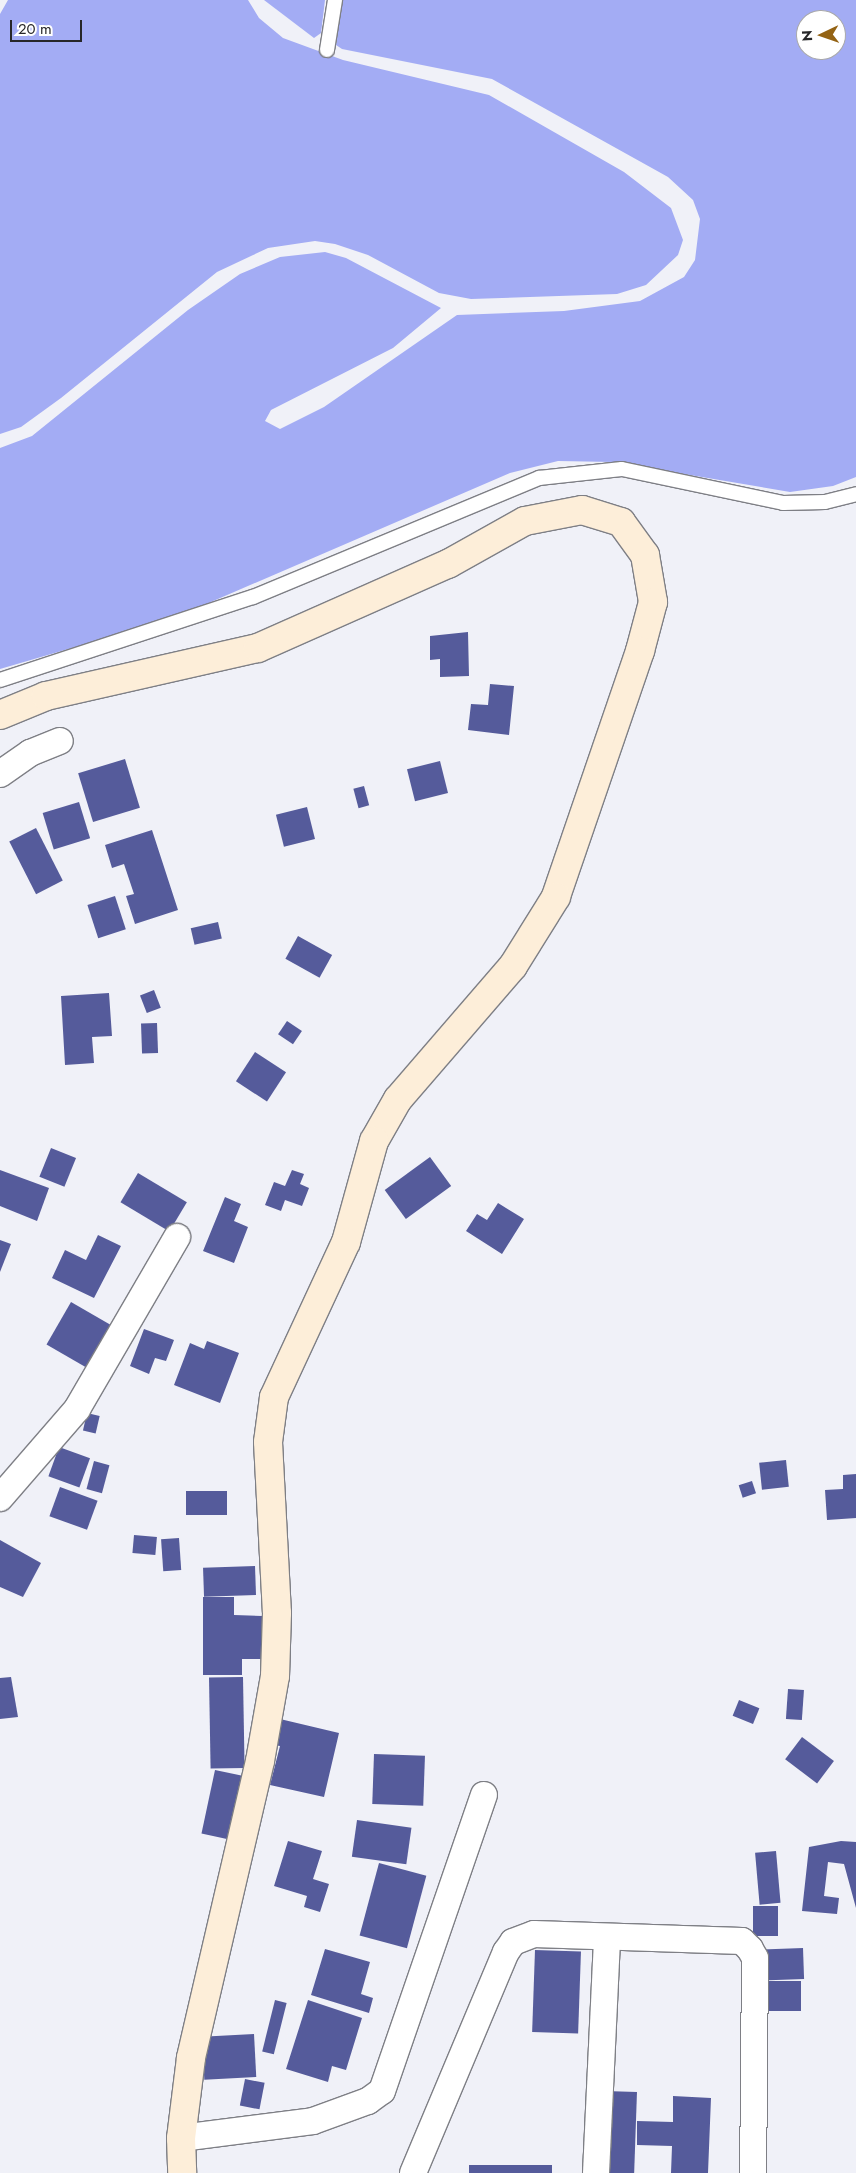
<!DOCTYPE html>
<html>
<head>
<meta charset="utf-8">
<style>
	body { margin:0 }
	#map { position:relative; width:856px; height:2173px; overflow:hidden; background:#f0f1f8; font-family:Jost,sans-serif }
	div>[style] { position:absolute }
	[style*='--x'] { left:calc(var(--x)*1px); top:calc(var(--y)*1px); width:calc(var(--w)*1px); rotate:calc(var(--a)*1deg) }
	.forest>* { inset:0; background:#a3acf4 }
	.building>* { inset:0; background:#555b9b; transform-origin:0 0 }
	.roads { filter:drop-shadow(1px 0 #7e7f85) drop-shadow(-1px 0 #7e7f85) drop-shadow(0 1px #7e7f85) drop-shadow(0 -1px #7e7f85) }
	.lane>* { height:14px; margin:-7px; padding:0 7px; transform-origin:7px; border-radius:7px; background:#fff }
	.street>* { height:26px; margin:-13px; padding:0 13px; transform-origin:13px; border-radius:13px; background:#fff }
	.secondary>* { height:28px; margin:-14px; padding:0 14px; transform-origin:14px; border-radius:14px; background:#fdeed9 }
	span { translate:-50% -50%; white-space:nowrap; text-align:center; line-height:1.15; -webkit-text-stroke:5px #fff; paint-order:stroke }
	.north { position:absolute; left:796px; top:10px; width:50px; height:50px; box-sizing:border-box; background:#fff; border:1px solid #a9a9a9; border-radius:50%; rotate:267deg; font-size:14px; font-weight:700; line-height:20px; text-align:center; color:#272729 }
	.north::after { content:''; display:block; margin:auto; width:18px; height:22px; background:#946314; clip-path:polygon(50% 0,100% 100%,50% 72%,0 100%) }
	.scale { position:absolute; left:10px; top:20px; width:72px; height:22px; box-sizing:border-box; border:2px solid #272729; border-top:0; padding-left:6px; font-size:15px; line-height:18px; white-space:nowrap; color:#272729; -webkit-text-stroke:4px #fff; paint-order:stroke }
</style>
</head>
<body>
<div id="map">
	<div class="forest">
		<div style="clip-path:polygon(8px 0,248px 0,259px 18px,283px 38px,343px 60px,489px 95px,624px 172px,671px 208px,683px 240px,678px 255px,646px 285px,617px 294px,471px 299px,439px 293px,368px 255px,335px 244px,315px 241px,268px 248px,217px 272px,61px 398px,21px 427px,0 434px,0 14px)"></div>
		<div style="clip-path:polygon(264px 0,325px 0,321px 33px,314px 38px)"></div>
		<div style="clip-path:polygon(evenodd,342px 0,856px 0,856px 477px,833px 486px,790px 492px,613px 462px,558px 461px,510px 473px,174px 618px,0 669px,0 448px,32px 436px,188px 310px,240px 274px,280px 257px,325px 252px,346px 258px,441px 308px,393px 348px,271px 410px,265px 421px,280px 429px,324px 407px,457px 315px,564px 311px,640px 301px,684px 277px,695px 260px,700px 219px,693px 200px,668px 177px,492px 79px,342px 49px,336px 45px,342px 0,806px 20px,836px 20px,836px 50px,806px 50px,806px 20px)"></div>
	</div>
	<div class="building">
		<div style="clip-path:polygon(468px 632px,469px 676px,440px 677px,440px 659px,430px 660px,430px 636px)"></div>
		<div style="clip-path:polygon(490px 684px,514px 686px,509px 735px,468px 730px,471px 704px,488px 705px)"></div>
		<div style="left:125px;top:759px;width:51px;height:49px;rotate:73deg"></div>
		<div style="left:440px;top:761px;width:33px;height:34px;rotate:76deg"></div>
		<div style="left:364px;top:786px;width:20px;height:11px;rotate:75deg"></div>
		<div style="left:79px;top:802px;width:38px;height:38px;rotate:73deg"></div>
		<div style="left:307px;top:807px;width:33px;height:32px;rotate:76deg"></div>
		<div style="left:36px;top:828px;width:59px;height:30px;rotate:63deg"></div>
		<div style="clip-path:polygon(152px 830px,178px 910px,135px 924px,126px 896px,134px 894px,124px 864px,112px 868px,105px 845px)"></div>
		<div style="left:115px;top:896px;width:35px;height:29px;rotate:72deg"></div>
		<div style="left:218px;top:922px;width:17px;height:28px;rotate:77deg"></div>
		<div style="left:298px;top:936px;width:39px;height:26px;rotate:29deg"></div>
		<div style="left:154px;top:990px;width:19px;height:15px;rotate:69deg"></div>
		<div style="clip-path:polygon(109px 993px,112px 1036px,92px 1037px,94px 1063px,65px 1065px,61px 996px)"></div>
		<div style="left:287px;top:1021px;width:18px;height:16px;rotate:34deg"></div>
		<div style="left:157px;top:1023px;width:30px;height:16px;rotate:88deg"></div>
		<div style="left:255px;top:1052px;width:37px;height:35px;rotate:33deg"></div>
		<div style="left:51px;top:1148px;width:27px;height:31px;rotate:22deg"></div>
		<div style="left:430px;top:1157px;width:36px;height:56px;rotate:54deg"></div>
		<div style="clip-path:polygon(0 1170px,49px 1188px,37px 1221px,0 1206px)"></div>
		<div style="clip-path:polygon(292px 1170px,304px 1174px,300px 1184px,309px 1188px,302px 1206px,285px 1200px,281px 1211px,265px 1205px,274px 1182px,285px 1186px)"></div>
		<div style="left:138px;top:1173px;width:57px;height:34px;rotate:31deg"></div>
		<div style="clip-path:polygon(225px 1197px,241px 1204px,234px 1221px,248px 1227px,234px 1263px,203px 1251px)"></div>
		<div style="clip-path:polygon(498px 1203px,524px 1219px,502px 1254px,466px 1231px,477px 1214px,487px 1220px)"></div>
		<div style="clip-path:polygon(98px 1235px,121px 1246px,94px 1298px,52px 1278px,65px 1250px,86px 1260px)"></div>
		<div style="clip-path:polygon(0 1240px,11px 1244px,0 1272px)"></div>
		<div style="left:71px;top:1302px;width:54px;height:49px;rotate:30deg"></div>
		<div style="clip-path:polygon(144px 1329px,174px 1340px,166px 1361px,155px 1358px,149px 1374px,130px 1366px)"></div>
		<div style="clip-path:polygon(207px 1341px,239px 1353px,220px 1403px,174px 1385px,190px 1343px,204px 1349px)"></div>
		<div style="left:87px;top:1413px;width:13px;height:18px;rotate:13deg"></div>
		<div style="left:59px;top:1447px;width:33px;height:31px;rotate:20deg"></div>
		<div style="left:786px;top:1460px;width:27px;height:27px;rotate:84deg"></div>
		<div style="left:94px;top:1461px;width:16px;height:29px;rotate:15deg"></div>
		<div style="clip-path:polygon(856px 1474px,856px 1518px,827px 1520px,825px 1490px,843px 1489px,843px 1475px)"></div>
		<div style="left:752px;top:1481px;width:13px;height:14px;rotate:72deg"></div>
		<div style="left:60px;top:1487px;width:40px;height:31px;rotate:20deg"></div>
		<div style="left:186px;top:1491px;width:41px;height:24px"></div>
		<div style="left:134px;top:1535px;width:23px;height:18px;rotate:5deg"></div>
		<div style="left:179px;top:1538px;width:32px;height:18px;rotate:86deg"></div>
		<div style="clip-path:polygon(0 1540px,41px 1563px,23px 1597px,0 1587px)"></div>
		<div style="left:255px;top:1566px;width:29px;height:52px;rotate:88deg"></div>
		<div style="clip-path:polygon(203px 1597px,234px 1597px,234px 1615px,262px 1616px,262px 1659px,242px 1659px,242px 1675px,203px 1675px)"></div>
		<div style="clip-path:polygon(11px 1677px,18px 1717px,0 1719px,0 1678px)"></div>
		<div style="left:243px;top:1677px;width:91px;height:34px;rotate:89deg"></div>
		<div style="left:788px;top:1689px;width:16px;height:30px;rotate:4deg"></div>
		<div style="left:739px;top:1700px;width:22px;height:17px;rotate:22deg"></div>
		<div style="clip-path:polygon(280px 1719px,339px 1733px,324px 1797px,270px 1785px,280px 1746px,274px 1745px)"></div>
		<div style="left:802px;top:1737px;width:40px;height:28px;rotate:37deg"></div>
		<div style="left:374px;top:1754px;width:51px;height:50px;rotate:2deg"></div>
		<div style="left:215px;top:1770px;width:33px;height:65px;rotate:12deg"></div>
		<div style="left:357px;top:1820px;width:55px;height:37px;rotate:8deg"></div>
		<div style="clip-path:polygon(288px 1841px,322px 1851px,313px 1879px,329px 1884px,320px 1912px,304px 1907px,307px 1896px,274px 1886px)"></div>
		<div style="clip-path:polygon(841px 1841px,856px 1842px,856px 1908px,844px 1864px,828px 1862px,824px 1896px,839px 1898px,837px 1914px,802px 1911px,809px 1847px)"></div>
		<div style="left:776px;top:1851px;width:52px;height:21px;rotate:85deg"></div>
		<div style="left:379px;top:1863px;width:49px;height:75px;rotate:15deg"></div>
		<div style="left:753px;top:1906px;width:25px;height:30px"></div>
		<div style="left:803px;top:1948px;width:31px;height:42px;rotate:88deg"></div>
		<div style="clip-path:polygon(325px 1949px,370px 1962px,361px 1994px,373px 1998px,369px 2013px,311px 1995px)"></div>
		<div style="left:535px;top:1950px;width:46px;height:82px;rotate:2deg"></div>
		<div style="left:801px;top:1981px;width:30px;height:41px;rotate:90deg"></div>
		<div style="left:275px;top:2000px;width:12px;height:53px;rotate:14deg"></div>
		<div style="clip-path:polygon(308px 2000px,362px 2018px,346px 2070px,332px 2066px,328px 2082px,286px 2069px)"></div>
		<div style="left:254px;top:2034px;width:43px;height:52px;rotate:87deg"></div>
		<div style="left:245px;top:2079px;width:20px;height:27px;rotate:11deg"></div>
		<div style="left:605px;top:2091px;width:32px;height:82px;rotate:2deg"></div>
		<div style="clip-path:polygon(673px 2096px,711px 2098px,708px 2173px,671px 2173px,672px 2146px,637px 2145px,637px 2121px,673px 2122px)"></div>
		<div style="left:469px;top:2165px;width:83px;height:8px"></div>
	</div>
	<div class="roads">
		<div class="lane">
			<div style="--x:327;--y:50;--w:51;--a:-80.9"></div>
			<div style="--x:0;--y:680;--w:266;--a:-18.2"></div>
			<div style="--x:253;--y:597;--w:310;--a:-22.6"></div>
			<div style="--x:539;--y:478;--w:83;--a:-6.2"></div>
			<div style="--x:622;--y:469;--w:165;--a:11.9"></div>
			<div style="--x:783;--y:503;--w:42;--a:-1.4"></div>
			<div style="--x:825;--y:502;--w:32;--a:-14"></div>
		</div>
		<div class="street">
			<div style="--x:0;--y:774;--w:37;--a:-35"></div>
			<div style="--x:30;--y:753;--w:32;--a:-22"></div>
			<div style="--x:0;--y:1498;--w:118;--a:-49.1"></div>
			<div style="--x:77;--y:1409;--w:199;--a:-59.8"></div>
			<div style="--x:181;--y:2138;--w:133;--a:-7.3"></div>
			<div style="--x:313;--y:2121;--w:59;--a:-20"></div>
			<div style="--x:368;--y:2101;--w:17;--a:-36"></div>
			<div style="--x:382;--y:2091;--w:313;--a:-71"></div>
			<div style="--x:413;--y:2173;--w:240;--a:-67.2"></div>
			<div style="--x:506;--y:1952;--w:12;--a:-55"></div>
			<div style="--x:513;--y:1942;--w:22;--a:-21"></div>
			<div style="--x:534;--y:1934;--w:208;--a:1.9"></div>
			<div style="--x:742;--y:1941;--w:11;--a:45"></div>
			<div style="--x:750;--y:1949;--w:10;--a:61"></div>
			<div style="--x:755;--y:1958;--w:215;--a:90.5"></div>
			<div style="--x:596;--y:2173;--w:236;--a:-87.3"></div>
		</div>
		<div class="secondary">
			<div style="--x:0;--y:715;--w:50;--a:-22.4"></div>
			<div style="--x:46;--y:696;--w:217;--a:-12.8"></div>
			<div style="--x:258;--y:648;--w:208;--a:-23.9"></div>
			<div style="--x:448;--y:564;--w:88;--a:-29.2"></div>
			<div style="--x:525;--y:521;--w:58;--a:-10.9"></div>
			<div style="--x:582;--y:510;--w:41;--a:17.1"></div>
			<div style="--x:621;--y:522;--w:41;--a:54"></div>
			<div style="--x:645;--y:555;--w:48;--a:80.3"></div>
			<div style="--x:653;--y:602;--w:51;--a:104.9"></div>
			<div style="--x:640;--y:651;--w:260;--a:108.9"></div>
			<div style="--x:556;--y:897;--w:81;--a:121.9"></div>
			<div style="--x:513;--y:966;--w:176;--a:130.8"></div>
			<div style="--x:398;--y:1099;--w:48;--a:119.7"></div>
			<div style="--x:374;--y:1141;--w:105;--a:105.5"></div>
			<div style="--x:346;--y:1242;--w:171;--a:114.9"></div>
			<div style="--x:274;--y:1397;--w:45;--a:97.6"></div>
			<div style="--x:268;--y:1442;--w:171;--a:87"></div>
			<div style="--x:277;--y:1613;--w:63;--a:91.8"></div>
			<div style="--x:275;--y:1676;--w:86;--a:100"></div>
			<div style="--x:260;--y:1761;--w:305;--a:103.1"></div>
			<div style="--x:191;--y:2058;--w:81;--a:97.1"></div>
			<div style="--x:181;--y:2138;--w:35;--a:88"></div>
		</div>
	</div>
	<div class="north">N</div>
	<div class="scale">20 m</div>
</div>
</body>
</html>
